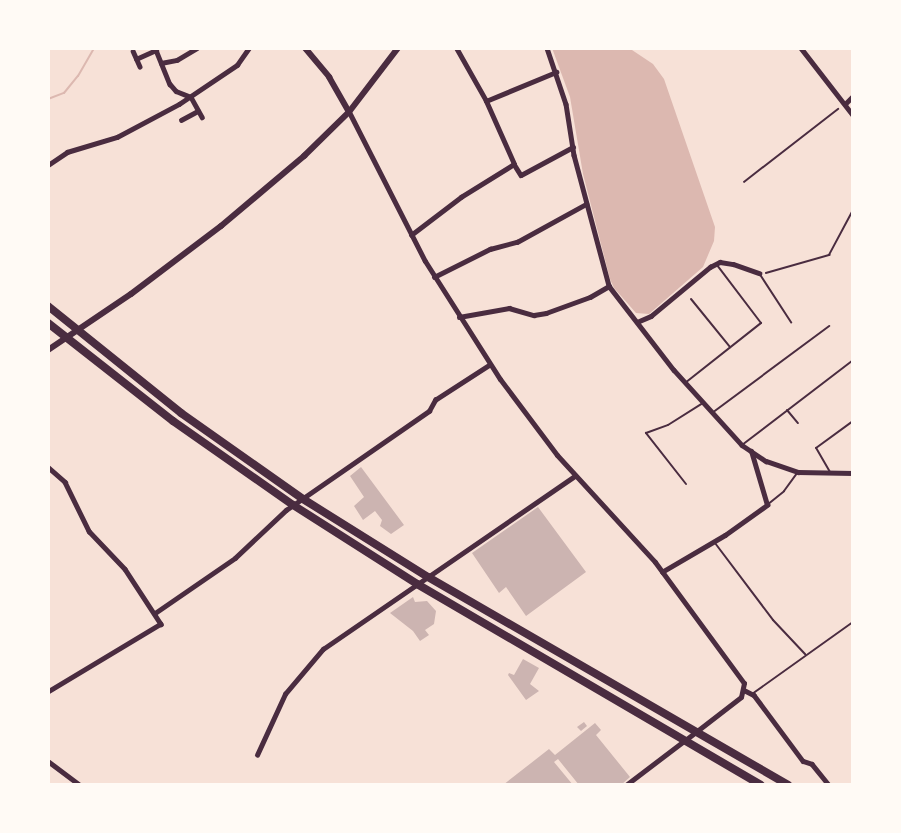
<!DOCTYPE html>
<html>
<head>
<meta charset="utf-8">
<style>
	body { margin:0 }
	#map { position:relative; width:901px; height:833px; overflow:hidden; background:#f7e1d7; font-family:"Source Serif 4",serif }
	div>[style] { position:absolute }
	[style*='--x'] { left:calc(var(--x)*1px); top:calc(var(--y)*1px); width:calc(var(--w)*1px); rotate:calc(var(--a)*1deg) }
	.water>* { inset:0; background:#dcb8b0 }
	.stream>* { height:2px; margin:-1px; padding:0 1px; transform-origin:1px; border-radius:1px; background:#dcb8b0 }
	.building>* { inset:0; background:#ccb4b1 }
	.path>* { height:1.5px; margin:-0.75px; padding:0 0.75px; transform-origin:0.75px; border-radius:0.75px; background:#4a2c40 }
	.service>* { height:2px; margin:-1px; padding:0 1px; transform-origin:1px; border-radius:1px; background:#4a2c40 }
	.minor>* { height:4.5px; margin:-2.25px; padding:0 2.25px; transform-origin:2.25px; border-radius:2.25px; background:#4a2c40 }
	.tertiary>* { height:5px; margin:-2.5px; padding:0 2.5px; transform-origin:2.5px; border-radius:2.5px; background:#4a2c40 }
	.secondary>* { height:6px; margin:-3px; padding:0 3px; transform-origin:3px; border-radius:3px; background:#4a2c40 }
	.trunk>* { height:8px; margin:-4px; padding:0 4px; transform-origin:4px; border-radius:4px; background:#4a2c40 }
	span { translate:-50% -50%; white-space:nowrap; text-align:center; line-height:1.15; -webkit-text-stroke:5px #fffaf5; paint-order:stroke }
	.frame { position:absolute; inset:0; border:50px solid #fffaf5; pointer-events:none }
</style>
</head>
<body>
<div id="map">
	<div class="water">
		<div style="clip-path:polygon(552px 48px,629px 48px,653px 64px,664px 79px,715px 227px,714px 241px,703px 267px,649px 314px,636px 313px,614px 288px,610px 279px,583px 174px,570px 97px)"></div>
	</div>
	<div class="stream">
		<div style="--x:48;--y:99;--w:17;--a:-21"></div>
		<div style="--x:64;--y:93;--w:22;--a:-51"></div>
		<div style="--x:78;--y:76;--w:32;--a:-60"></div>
	</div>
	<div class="building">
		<div style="clip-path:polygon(361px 467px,404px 525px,391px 534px,380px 526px,382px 520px,375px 511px,363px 520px,354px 506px,364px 497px,350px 476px)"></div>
		<div style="clip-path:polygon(538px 507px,586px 572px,526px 616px,506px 587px,499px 593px,472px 553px)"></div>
		<div style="clip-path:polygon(413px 597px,415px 602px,427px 601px,436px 611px,434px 624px,425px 630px,429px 635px,420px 641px,413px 631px,390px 613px)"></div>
		<div style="clip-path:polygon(523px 659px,539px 668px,530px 684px,539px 691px,526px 700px,508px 675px,509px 673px,514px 675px)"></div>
		<div style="clip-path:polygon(584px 722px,587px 726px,581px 731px,577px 727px)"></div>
		<div style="clip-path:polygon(595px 723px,601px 730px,596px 735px,630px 777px,621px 785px,579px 785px,558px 759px,554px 762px,573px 785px,503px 785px,549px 749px,555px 755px)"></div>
	</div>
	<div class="path">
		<div style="--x:744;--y:182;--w:119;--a:-37.8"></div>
		<div style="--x:766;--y:273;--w:66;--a:-15.9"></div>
		<div style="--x:829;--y:255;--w:51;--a:-61.9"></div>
	</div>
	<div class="service">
		<div style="--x:759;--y:273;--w:59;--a:56.9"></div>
		<div style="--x:691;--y:299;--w:62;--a:50.9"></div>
		<div style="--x:685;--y:383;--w:97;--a:-38.3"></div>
		<div style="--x:761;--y:323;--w:73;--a:-127.2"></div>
		<div style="--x:787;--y:410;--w:17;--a:50"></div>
		<div style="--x:712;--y:413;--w:146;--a:-36.6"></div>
		<div style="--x:742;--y:445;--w:140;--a:-37.4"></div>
		<div style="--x:830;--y:472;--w:28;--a:-120"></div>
		<div style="--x:816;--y:448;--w:46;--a:-36.1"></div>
		<div style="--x:686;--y:484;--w:65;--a:-128.1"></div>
		<div style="--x:646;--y:433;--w:23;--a:-20"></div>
		<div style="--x:668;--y:425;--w:41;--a:-32.2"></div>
		<div style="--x:767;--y:505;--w:22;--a:-39"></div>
		<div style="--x:784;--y:491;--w:24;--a:-54"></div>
		<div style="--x:715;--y:543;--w:96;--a:53"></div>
		<div style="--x:773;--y:620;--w:47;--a:46.7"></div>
		<div style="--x:752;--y:694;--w:124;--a:-35.5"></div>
	</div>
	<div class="minor">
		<div style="--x:547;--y:48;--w:59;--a:71.3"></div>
		<div style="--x:566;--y:104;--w:52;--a:81.1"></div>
		<div style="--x:574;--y:155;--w:136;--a:75"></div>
		<div style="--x:801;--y:48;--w:85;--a:52.2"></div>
		<div style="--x:133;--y:51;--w:17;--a:66"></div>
		<div style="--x:136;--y:59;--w:22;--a:-24"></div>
		<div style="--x:156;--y:50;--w:37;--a:68"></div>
		<div style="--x:170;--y:84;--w:9;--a:49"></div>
		<div style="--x:176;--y:91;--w:16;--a:22"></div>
		<div style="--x:191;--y:97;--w:23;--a:61"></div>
		<div style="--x:161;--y:63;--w:16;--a:-11"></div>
		<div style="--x:177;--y:60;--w:23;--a:-31"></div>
		<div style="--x:486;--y:101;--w:76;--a:-22.5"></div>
		<div style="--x:845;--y:104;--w:11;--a:-45"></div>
		<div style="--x:181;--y:120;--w:19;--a:-28"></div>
		<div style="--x:514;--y:164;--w:13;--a:58"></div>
		<div style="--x:521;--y:175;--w:59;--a:-28.3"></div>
		<div style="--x:48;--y:165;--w:23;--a:-34"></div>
		<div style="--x:67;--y:152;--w:52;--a:-16.7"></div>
		<div style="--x:117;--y:137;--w:70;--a:-28"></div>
		<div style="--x:179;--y:104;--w:70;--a:-33.9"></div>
		<div style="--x:237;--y:65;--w:21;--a:-55"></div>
		<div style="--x:411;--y:235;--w:63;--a:-37.2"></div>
		<div style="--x:461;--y:197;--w:62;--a:-31.9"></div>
		<div style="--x:514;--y:164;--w:69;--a:-114"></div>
		<div style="--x:486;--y:101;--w:61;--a:-119.5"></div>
		<div style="--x:434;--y:277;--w:63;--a:-26.6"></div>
		<div style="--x:490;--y:249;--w:28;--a:-15"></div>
		<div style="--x:517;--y:242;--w:79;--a:-28.8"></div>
		<div style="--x:459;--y:317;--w:51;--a:-10.2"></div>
		<div style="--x:509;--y:308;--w:26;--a:16"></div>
		<div style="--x:534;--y:315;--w:12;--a:-9"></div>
		<div style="--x:546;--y:313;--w:47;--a:-20"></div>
		<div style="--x:590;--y:297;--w:22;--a:-30"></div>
		<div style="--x:609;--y:286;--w:106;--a:52.3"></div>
		<div style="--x:674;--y:370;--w:101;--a:47.8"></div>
		<div style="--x:742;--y:445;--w:29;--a:34"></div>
		<div style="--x:766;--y:461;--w:34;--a:19"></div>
		<div style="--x:798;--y:472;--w:55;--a:1"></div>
		<div style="--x:637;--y:322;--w:15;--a:-23"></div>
		<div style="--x:651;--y:316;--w:77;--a:-39.7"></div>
		<div style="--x:710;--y:267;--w:11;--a:-27"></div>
		<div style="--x:720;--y:262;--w:13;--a:9"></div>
		<div style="--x:733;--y:264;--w:28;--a:19"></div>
		<div style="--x:48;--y:467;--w:23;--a:41"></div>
		<div style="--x:65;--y:482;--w:55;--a:63.9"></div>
		<div style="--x:89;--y:531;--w:52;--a:46.5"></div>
		<div style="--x:125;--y:569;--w:66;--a:56.8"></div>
		<div style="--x:161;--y:624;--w:132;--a:149"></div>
		<div style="--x:662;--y:572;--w:73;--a:-30.4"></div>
		<div style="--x:725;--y:535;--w:52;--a:-35.5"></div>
		<div style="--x:767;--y:505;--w:56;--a:-106.5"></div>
		<div style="--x:155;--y:613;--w:97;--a:-34.5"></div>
		<div style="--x:235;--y:558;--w:70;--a:-43.3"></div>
		<div style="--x:286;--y:510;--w:174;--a:-34.7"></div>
		<div style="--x:429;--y:411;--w:13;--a:-61"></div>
		<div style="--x:435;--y:400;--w:64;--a:-32.9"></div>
		<div style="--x:744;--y:690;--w:11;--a:27"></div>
		<div style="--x:754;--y:695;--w:82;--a:53.4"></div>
		<div style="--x:803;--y:761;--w:9;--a:18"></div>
		<div style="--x:812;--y:764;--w:27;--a:51"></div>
		<div style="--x:257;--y:755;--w:67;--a:-65.3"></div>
		<div style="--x:285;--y:694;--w:59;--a:-49.8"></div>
		<div style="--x:323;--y:649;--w:306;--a:-34.5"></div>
		<div style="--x:48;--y:761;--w:40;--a:37"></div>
		<div style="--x:626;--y:785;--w:73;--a:-37.2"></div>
	</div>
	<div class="tertiary">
		<div style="--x:349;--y:112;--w:167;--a:63"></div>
		<div style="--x:425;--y:261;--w:140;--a:57.6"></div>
		<div style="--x:500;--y:379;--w:95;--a:53.1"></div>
		<div style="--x:557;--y:455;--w:145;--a:47.5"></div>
		<div style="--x:655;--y:562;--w:150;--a:53.7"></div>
		<div style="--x:744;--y:683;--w:14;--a:102"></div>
		<div style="--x:741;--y:697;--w:72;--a:142.3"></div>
	</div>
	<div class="secondary">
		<div style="--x:305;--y:48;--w:38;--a:50"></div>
		<div style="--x:329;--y:77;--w:40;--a:60.3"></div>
		<div style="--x:48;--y:350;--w:100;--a:-34"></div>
		<div style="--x:131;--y:294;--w:113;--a:-37.1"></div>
		<div style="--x:221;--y:226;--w:109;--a:-40.1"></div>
		<div style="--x:304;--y:156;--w:63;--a:-44.4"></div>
		<div style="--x:349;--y:112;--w:81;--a:-52.6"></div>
	</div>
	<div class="trunk">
		<div style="--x:48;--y:306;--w:171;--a:38.8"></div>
		<div style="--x:181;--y:413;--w:149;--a:35.2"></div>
		<div style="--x:303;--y:499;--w:147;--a:32"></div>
		<div style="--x:428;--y:577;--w:416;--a:30"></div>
		<div style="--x:48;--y:323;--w:159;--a:38.1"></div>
		<div style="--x:173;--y:421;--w:146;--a:35"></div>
		<div style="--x:293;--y:505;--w:147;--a:32.5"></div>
		<div style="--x:417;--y:584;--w:398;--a:30.3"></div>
	</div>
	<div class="frame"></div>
</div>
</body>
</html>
